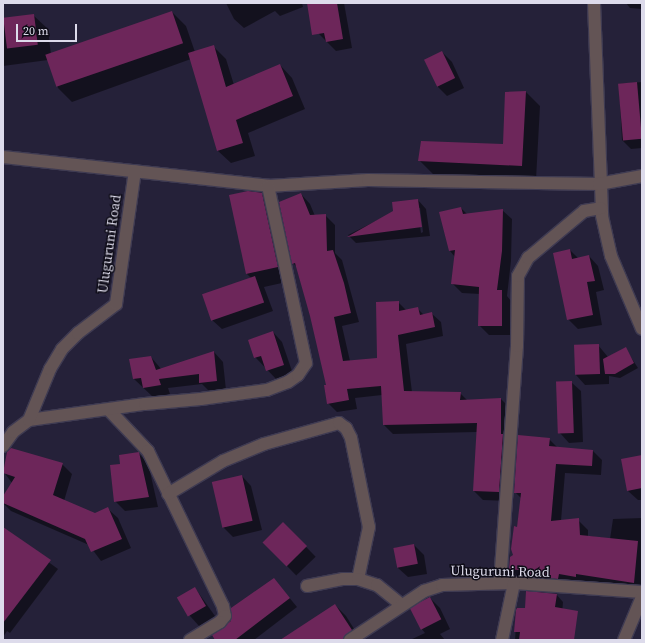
<!DOCTYPE html>
<html>
<head>
<meta charset="utf-8">
<style>
	body { margin:0 }
	#map { position:relative; width:645px; height:643px; overflow:hidden; background:#252139; font-family:"Source Serif 4",serif }
	div>[style] { position:absolute }
	[style*='--x'] { left:calc(var(--x)*1px); top:calc(var(--y)*1px); width:calc(var(--w)*1px); rotate:calc(var(--a)*1deg) }
	.shadow>* { inset:0; background:#0007; transform-origin:0 0 }
	.building>* { inset:0; background:#6d265a; transform-origin:0 0 }
	.roads { filter:drop-shadow(1px 0 #3f3b52) drop-shadow(-1px 0 #3f3b52) drop-shadow(0 1px #3f3b52) drop-shadow(0 -1px #3f3b52) }
	.minor>* { height:12px; margin:-6px; padding:0 6px; transform-origin:6px; border-radius:6px; background:#635455 }
	span { translate:-50% -50%; white-space:nowrap; text-align:center; line-height:1.15; -webkit-text-stroke:3px #0e0c17; paint-order:stroke }
	.street-label { font-size:14px; color:#dddbeb }
	.frame { position:absolute; inset:0; border:4px solid #dddbeb; pointer-events:none }
	.scale { position:absolute; left:16px; top:24px; width:61px; height:18px; box-sizing:border-box; border:2px solid #dddbeb; border-top:0; padding-left:5px; font-size:12px; line-height:14px; white-space:nowrap; color:#dddbeb; -webkit-text-stroke:3px #0e0c17; paint-order:stroke }
</style>
</head>
<body>
<div id="map">
	<div class="shadow">
		<div style="clip-path:polygon(226px 3px,302px 3px,303px 7px,280px 16px,275px 11px,244px 28px,234px 19px)"></div>
		<div style="clip-path:polygon(318px 3px,344px 3px,352px 48px,336px 51px,318px 33px)"></div>
		<div style="clip-path:polygon(626px 3px,642px 3px,642px 9px,630px 8px)"></div>
		<div style="clip-path:polygon(172px 12px,186px 26px,195px 52px,213px 46px,226px 59px,234px 85px,280px 65px,292px 78px,305px 109px,248px 133px,255px 156px,231px 163px,218px 151px,191px 59px,72px 102px,58px 88px,48px 60px,3px 66px,3px 19px,33px 15px,48px 29px,51px 55px)"></div>
		<div style="clip-path:polygon(442px 52px,452px 62px,464px 88px,447px 96px,437px 86px)"></div>
		<div style="clip-path:polygon(642px 82px,642px 148px,631px 149px,622px 140px,619px 84px)"></div>
		<div style="clip-path:polygon(526px 92px,540px 106px,536px 180px,434px 175px,420px 161px,504px 145px)"></div>
		<div style="clip-path:polygon(261px 194px,275px 208px,291px 281px,264px 287px,273px 311px,222px 329px,212px 320px,251px 278px,247px 274px)"></div>
		<div style="clip-path:polygon(301px 194px,310px 204px,315px 216px,326px 216px,335px 225px,335px 253px,342px 260px,359px 322px,342px 326px,350px 361px,378px 359px,398px 302px,406px 310px,417px 308px,424px 315px,431px 313px,441px 322px,443px 336px,406px 344px,412px 392px,460px 393px,467px 400px,501px 399px,510px 408px,508px 501px,483px 500px,474px 491px,477px 432px,393px 434px,384px 425px,382px 395px,355px 398px,357px 409px,337px 412px,328px 403px,327px 385px,311px 315px,298px 268px,293px 263px)"></div>
		<div style="clip-path:polygon(evenodd,418px 200px,426px 209px,430px 236px,356px 243px,348px 235px,418px 200px,418px 208px,420px 208px,423px 232px,421px 233px,418px 208px)"></div>
		<div style="clip-path:polygon(461px 208px,468px 215px,502px 210px,512px 219px,511px 261px,507px 296px,511px 301px,511px 335px,489px 335px,479px 325px,480px 294px,462px 293px,452px 283px,455px 257px,450px 251px)"></div>
		<div style="clip-path:polygon(570px 250px,578px 258px,589px 256px,598px 266px,604px 290px,596px 292px,602px 325px,578px 329px,568px 319px)"></div>
		<div style="clip-path:polygon(273px 332px,282px 342px,293px 374px,277px 380px,255px 357px)"></div>
		<div style="clip-path:polygon(598px 345px,608px 357px,625px 348px,638px 368px,620px 378px,609px 376px,609px 384px,585px 385px,576px 375px)"></div>
		<div style="clip-path:polygon(214px 352px,223px 362px,226px 390px,210px 392px,202px 384px,168px 388px,170px 394px,153px 397px,134px 379px,151px 357px,162px 370px)"></div>
		<div style="clip-path:polygon(571px 382px,581px 391px,583px 442px,569px 443px,560px 433px)"></div>
		<div style="clip-path:polygon(549px 439px,558px 448px,593px 451px,602px 460px,601px 475px,565px 473px,561px 521px,579px 521px,588px 530px,588px 536px,610px 539px,613px 519px,642px 518px,642px 591px,519px 578px,510px 568px,514px 556px,521px 498px,515px 492px)"></div>
		<div style="clip-path:polygon(11px 449px,62px 464px,72px 474px,64px 501px,95px 515px,108px 509px,118px 518px,131px 548px,101px 561px,89px 545px,11px 511px,3px 503px,3px 498px,12px 483px,3px 471px)"></div>
		<div style="clip-path:polygon(138px 453px,148px 463px,158px 507px,125px 511px,115px 501px)"></div>
		<div style="clip-path:polygon(642px 456px,642px 500px,638px 500px,628px 491px)"></div>
		<div style="clip-path:polygon(242px 476px,251px 486px,262px 530px,233px 537px,223px 527px)"></div>
		<div style="left:283px;top:523px;width:47px;height:27px;rotate:46deg"></div>
		<div style="clip-path:polygon(3px 529px,58px 569px,10px 633px,7px 631px,3px 637px)"></div>
		<div style="clip-path:polygon(414px 545px,424px 555px,427px 574px,408px 577px,398px 568px,395px 548px)"></div>
		<div style="clip-path:polygon(274px 579px,297px 607px,254px 640px,216px 640px)"></div>
		<div style="clip-path:polygon(195px 588px,215px 616px,199px 626px,190px 616px)"></div>
		<div style="clip-path:polygon(556px 594px,563px 602px,561px 628px,552px 640px,515px 640px,517px 609px,526px 609px)"></div>
		<div style="clip-path:polygon(430px 598px,440px 608px,450px 629px,440px 634px,445px 640px,410px 640px,425px 633px,421px 628px)"></div>
		<div style="clip-path:polygon(335px 605px,346px 616px,361px 640px,282px 640px)"></div>
	</div>
	<div class="building">
		<div style="clip-path:polygon(307px 3px,337px 3px,343px 39px,326px 42px,324px 33px,312px 35px)"></div>
		<div style="left:172px;top:11px;width:34px;height:134px;rotate:71deg"></div>
		<div style="left:34px;top:14px;width:31px;height:31px;rotate:83deg"></div>
		<div style="clip-path:polygon(214px 45px,226px 87px,280px 64px,293px 96px,236px 120px,243px 143px,217px 151px,188px 53px)"></div>
		<div style="left:442px;top:51px;width:30px;height:20px;rotate:64deg"></div>
		<div style="left:637px;top:82px;width:57px;height:19px;rotate:85deg"></div>
		<div style="clip-path:polygon(526px 91px,522px 166px,418px 161px,421px 141px,503px 144px,505px 92px)"></div>
		<div style="clip-path:polygon(248px 191px,262px 193px,278px 267px,246px 274px,229px 195px)"></div>
		<div style="clip-path:polygon(301px 193px,310px 215px,326px 214px,327px 251px,333px 250px,344px 283px,351px 313px,334px 317px,343px 361px,377px 358px,376px 302px,399px 301px,399px 311px,418px 307px,420px 315px,432px 312px,435px 327px,398px 335px,404px 391px,461px 392px,460px 400px,501px 398px,501px 434px,503px 434px,499px 492px,473px 491px,477px 423px,383px 425px,381px 386px,347px 389px,349px 400px,327px 404px,324px 385px,326px 385px,310px 316px,295px 263px,292px 264px,279px 202px)"></div>
		<div style="clip-path:polygon(418px 199px,422px 227px,347px 237px,393px 211px,392px 202px)"></div>
		<div style="clip-path:polygon(461px 207px,463px 214px,503px 209px,502px 251px,497px 290px,502px 290px,502px 326px,478px 326px,479px 287px,451px 284px,455px 250px,449px 251px,439px 212px)"></div>
		<div style="clip-path:polygon(570px 249px,572px 259px,589px 255px,595px 281px,587px 282px,593px 315px,567px 320px,553px 253px)"></div>
		<div style="left:255px;top:276px;width:28px;height:56px;rotate:71deg"></div>
		<div style="clip-path:polygon(273px 331px,284px 365px,266px 371px,261px 356px,254px 358px,248px 340px)"></div>
		<div style="left:599px;top:344px;width:30px;height:25px;rotate:88deg"></div>
		<div style="clip-path:polygon(626px 347px,634px 363px,615px 374px,605px 374px,603px 359px)"></div>
		<div style="clip-path:polygon(214px 351px,217px 381px,199px 383px,199px 374px,159px 379px,161px 385px,143px 388px,141px 378px,133px 379px,129px 359px,151px 356px,156px 370px)"></div>
		<div style="left:572px;top:381px;width:52px;height:16px;rotate:88deg"></div>
		<div style="clip-path:polygon(518px 435px,550px 438px,549px 446px,593px 450px,592px 466px,556px 464px,551px 521px,579px 518px,580px 535px,638px 541px,634px 583px,576px 574px,576px 577px,559px 574px,558px 579px,528px 576px,528px 571px,509px 569px,510px 557px,513px 555px,511px 549px,514px 526px,517px 527px,521px 493px,514px 493px)"></div>
		<div style="clip-path:polygon(11px 448px,63px 463px,53px 495px,95px 513px,108px 507px,122px 539px,91px 552px,85px 539px,3px 503px,3px 496px,15px 477px,3px 473px,7px 452px)"></div>
		<div style="clip-path:polygon(139px 452px,149px 497px,114px 502px,110px 465px,120px 464px,119px 455px)"></div>
		<div style="clip-path:polygon(642px 455px,642px 488px,627px 491px,621px 459px)"></div>
		<div style="left:242px;top:475px;width:47px;height:31px;rotate:77deg"></div>
		<div style="left:283px;top:522px;width:34px;height:29px;rotate:45deg"></div>
		<div style="clip-path:polygon(3px 527px,51px 560px,3px 623px)"></div>
		<div style="left:414px;top:544px;width:20px;height:21px;rotate:79deg"></div>
		<div style="clip-path:polygon(274px 578px,290px 598px,235px 640px,215px 640px,212px 635px,231px 621px,231px 608px)"></div>
		<div style="left:195px;top:587px;width:22px;height:21px;rotate:60deg"></div>
		<div style="clip-path:polygon(526px 591px,557px 594px,555px 607px,578px 611px,574px 640px,519px 640px,520px 632px,514px 632px,516px 610px,517px 608px,525px 608px)"></div>
		<div style="left:430px;top:597px;width:25px;height:23px;rotate:63deg"></div>
		<div style="clip-path:polygon(335px 604px,352px 630px,343px 640px,280px 640px)"></div>
	</div>
	<div class="roads">
		<div class="minor">
			<div style="--x:594;--y:3;--w:213;--a:87.8"></div>
			<div style="--x:602;--y:216;--w:41;--a:77.3"></div>
			<div style="--x:611;--y:256;--w:79;--a:67"></div>
			<div style="--x:3;--y:157;--w:267;--a:6.2"></div>
			<div style="--x:268;--y:186;--w:100;--a:-3.4"></div>
			<div style="--x:368;--y:180;--w:231;--a:1"></div>
			<div style="--x:599;--y:184;--w:44;--a:-10.5"></div>
			<div style="--x:109;--y:410;--w:57;--a:46.4"></div>
			<div style="--x:148;--y:451;--w:172;--a:64.2"></div>
			<div style="--x:223;--y:606;--w:10;--a:79"></div>
			<div style="--x:225;--y:616;--w:8;--a:130"></div>
			<div style="--x:220;--y:622;--w:35;--a:149"></div>
			<div style="--x:29;--y:420;--w:117;--a:-7.9"></div>
			<div style="--x:145;--y:404;--w:56;--a:-5.1"></div>
			<div style="--x:201;--y:399;--w:67;--a:-7.8"></div>
			<div style="--x:267;--y:390;--w:22;--a:-21"></div>
			<div style="--x:288;--y:382;--w:12;--a:-35"></div>
			<div style="--x:298;--y:375;--w:14;--a:-56"></div>
			<div style="--x:306;--y:363;--w:181;--a:-102.1"></div>
			<div style="--x:3;--y:446;--w:17;--a:-54"></div>
			<div style="--x:13;--y:432;--w:20;--a:-37"></div>
			<div style="--x:29;--y:420;--w:55;--a:-67.6"></div>
			<div style="--x:50;--y:369;--w:23;--a:-59"></div>
			<div style="--x:62;--y:349;--w:23;--a:-45"></div>
			<div style="--x:78;--y:333;--w:48;--a:-37.3"></div>
			<div style="--x:116;--y:304;--w:134;--a:-81.9"></div>
			<div style="--x:168;--y:494;--w:64;--a:-31"></div>
			<div style="--x:223;--y:461;--w:44;--a:-22.5"></div>
			<div style="--x:264;--y:444;--w:78;--a:-15.6"></div>
			<div style="--x:339;--y:423;--w:9;--a:36"></div>
			<div style="--x:346;--y:428;--w:11;--a:63"></div>
			<div style="--x:351;--y:438;--w:91;--a:78.6"></div>
			<div style="--x:369;--y:527;--w:53;--a:101.9"></div>
			<div style="--x:500;--y:583;--w:238;--a:-85.9"></div>
			<div style="--x:517;--y:346;--w:70;--a:-89.2"></div>
			<div style="--x:518;--y:276;--w:21;--a:-61"></div>
			<div style="--x:528;--y:258;--w:73;--a:-40"></div>
			<div style="--x:584;--y:211;--w:17;--a:-10"></div>
			<div style="--x:307;--y:586;--w:37;--a:-11"></div>
			<div style="--x:343;--y:579;--w:15;--a:0"></div>
			<div style="--x:358;--y:579;--w:20;--a:18"></div>
			<div style="--x:377;--y:585;--w:32;--a:39"></div>
			<div style="--x:350;--y:640;--w:89;--a:-33.5"></div>
			<div style="--x:424;--y:591;--w:19;--a:-18"></div>
			<div style="--x:442;--y:585;--w:72;--a:-1.6"></div>
			<div style="--x:514;--y:583;--w:128;--a:4"></div>
			<div style="--x:502;--y:640;--w:58;--a:-78.1"></div>
			<div style="--x:624;--y:640;--w:47;--a:-67.3"></div>
		</div>
	</div>
	<div class="street-label">
		<span style="left:109px;top:244px;rotate:-82deg">Uluguruni Road</span>
		<span style="left:500px;top:571px;rotate:1deg">Uluguruni Road</span>
	</div>
	<div class="frame"></div>
	<div class="scale">20 m</div>
</div>
</body>
</html>
